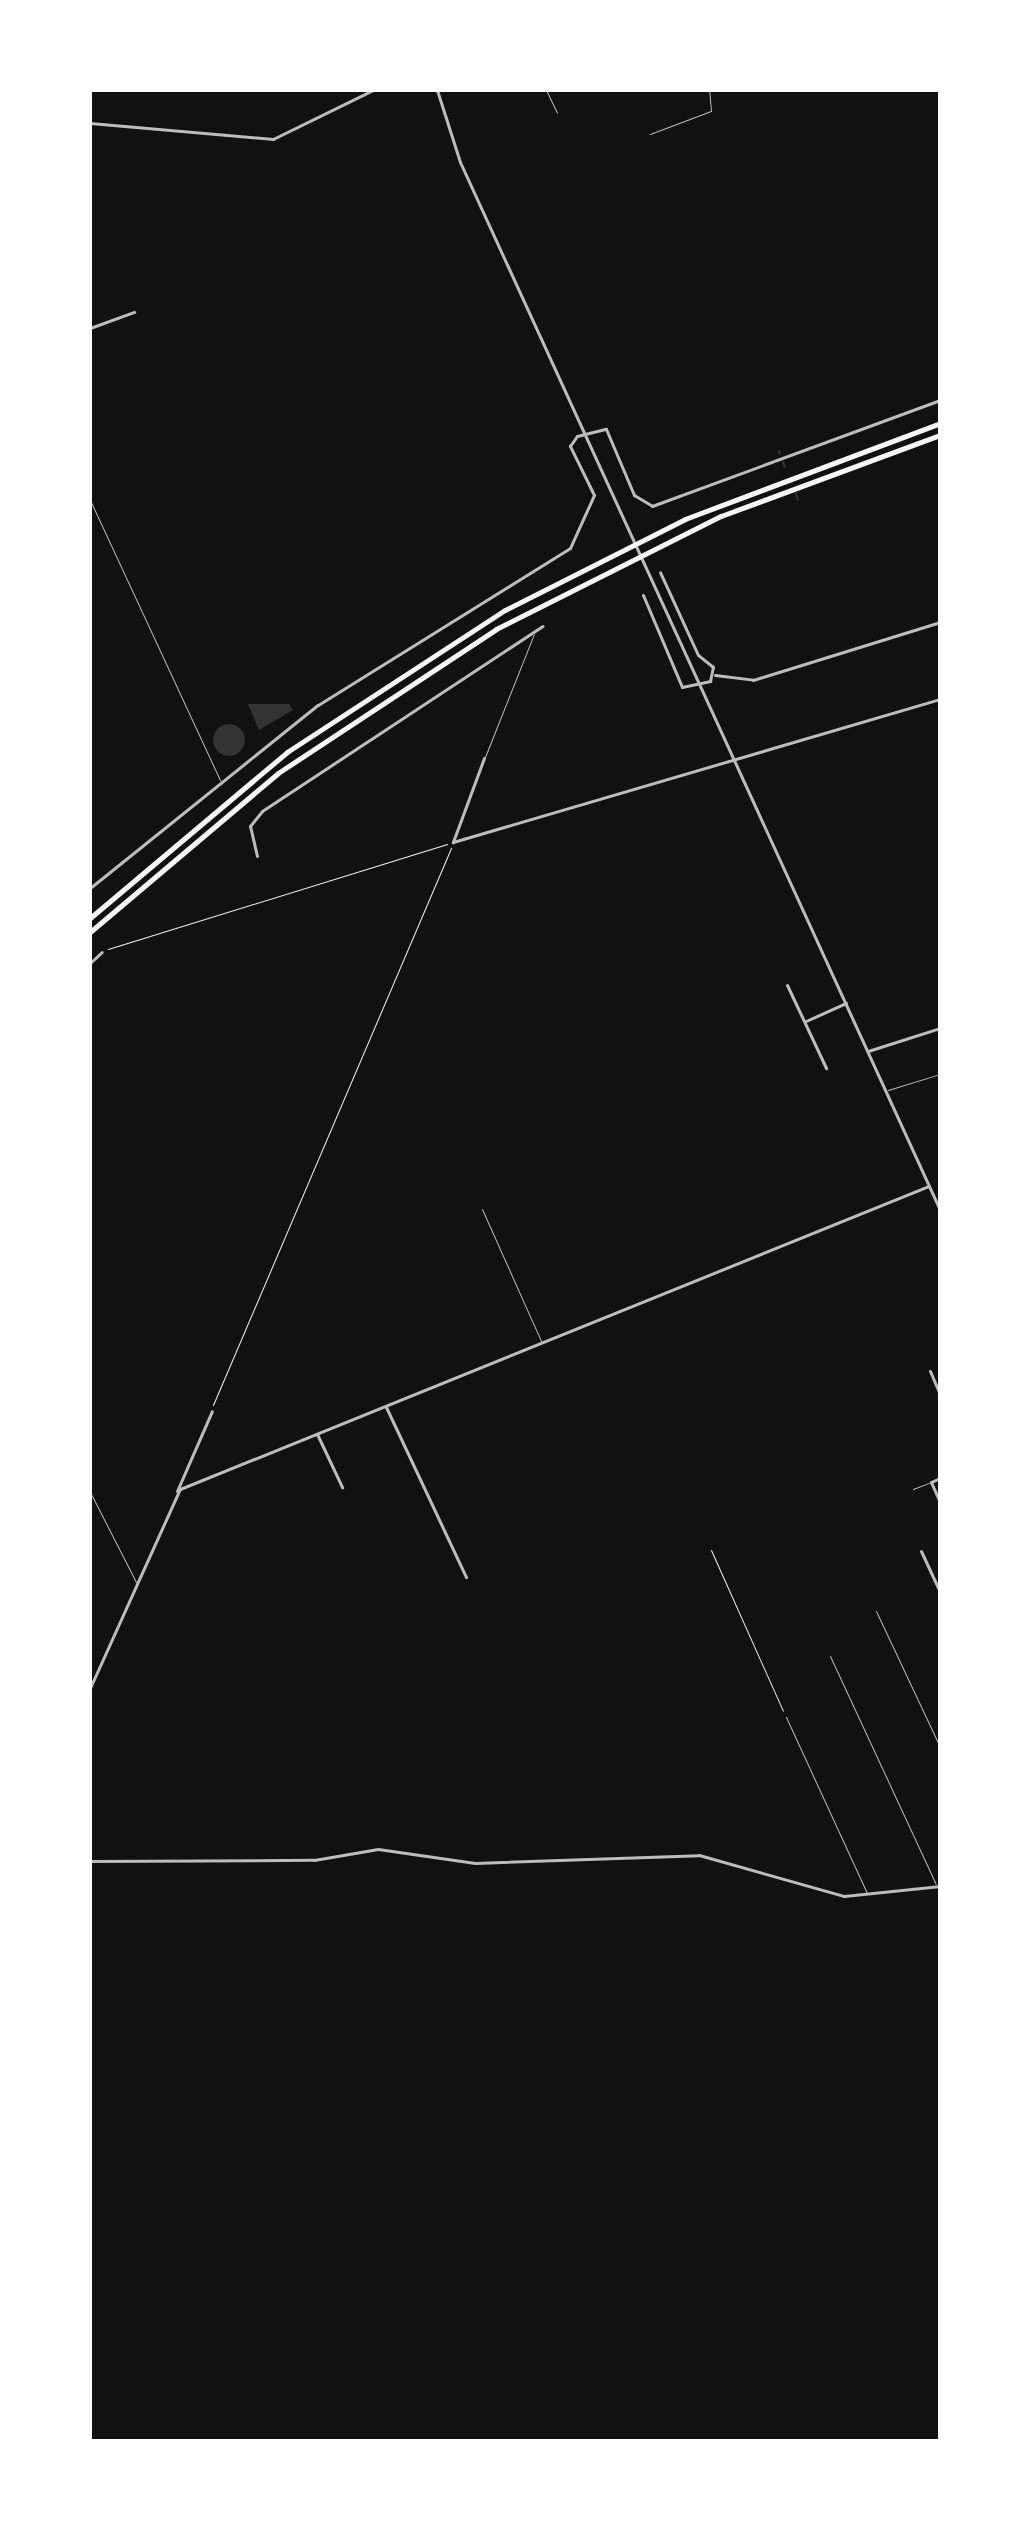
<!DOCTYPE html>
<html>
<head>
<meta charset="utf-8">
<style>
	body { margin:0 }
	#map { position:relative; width:1030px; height:2531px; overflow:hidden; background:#111; font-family:Lato,sans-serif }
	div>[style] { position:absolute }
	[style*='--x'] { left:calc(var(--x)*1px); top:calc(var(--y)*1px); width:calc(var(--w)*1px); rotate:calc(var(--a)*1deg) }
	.water>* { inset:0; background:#333 }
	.round { border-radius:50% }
	.stream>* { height:2px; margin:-1px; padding:0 1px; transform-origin:1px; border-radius:1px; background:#333 }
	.path>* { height:1px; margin:-0.5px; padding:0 0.5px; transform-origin:0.5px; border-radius:0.5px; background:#f5f5f5 }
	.service>* { height:1px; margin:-0.5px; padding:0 0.5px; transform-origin:0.5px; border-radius:0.5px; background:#bcbcbc }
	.minor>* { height:3px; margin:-1.5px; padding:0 1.5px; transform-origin:1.5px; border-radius:1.5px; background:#bcbcbc }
	.tertiary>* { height:3px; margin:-1.5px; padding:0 1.5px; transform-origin:1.5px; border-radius:1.5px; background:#bcbcbc }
	.motorway>* { height:5px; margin:-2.5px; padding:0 2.5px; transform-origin:2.5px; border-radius:2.5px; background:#f5f5f5 }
	span { translate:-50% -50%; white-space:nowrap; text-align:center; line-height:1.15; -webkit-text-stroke:8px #fff; paint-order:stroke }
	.frame { position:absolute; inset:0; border:92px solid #fff; pointer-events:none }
</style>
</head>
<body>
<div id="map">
	<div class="water">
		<div style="clip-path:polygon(248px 704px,289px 704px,293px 710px,259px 730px)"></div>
		<div class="round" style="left:213px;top:724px;width:32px;height:32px"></div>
	</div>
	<div class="stream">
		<div style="--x:779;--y:451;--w:3;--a:72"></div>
		<div style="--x:783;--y:462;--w:5;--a:68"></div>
		<div style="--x:796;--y:493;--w:7;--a:74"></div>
	</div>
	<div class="path">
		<div style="--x:108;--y:949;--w:355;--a:-17.2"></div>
		<div style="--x:213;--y:1405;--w:606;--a:-66.86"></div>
		<div style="--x:711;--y:1550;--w:176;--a:65.9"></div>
	</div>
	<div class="service">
		<div style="--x:546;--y:90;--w:25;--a:64"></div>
		<div style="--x:650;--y:134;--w:65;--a:-20.7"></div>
		<div style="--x:711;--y:111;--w:21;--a:-95"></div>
		<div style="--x:90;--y:500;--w:309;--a:65.1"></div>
		<div style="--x:485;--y:757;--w:132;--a:-68.3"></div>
		<div style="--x:888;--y:1090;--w:54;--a:-17.1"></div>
		<div style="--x:482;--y:1209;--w:145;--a:65.9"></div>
		<div style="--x:913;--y:1489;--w:17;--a:-21"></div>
		<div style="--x:90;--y:1492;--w:101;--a:62.9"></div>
		<div style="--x:876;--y:1611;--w:150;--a:64.8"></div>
		<div style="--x:830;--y:1656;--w:251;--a:65.1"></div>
		<div style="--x:786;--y:1717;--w:194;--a:65.3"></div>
	</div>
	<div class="minor">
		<div style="--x:90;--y:328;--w:47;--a:-20"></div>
		<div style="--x:643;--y:595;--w:100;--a:67"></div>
		<div style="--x:682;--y:687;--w:29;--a:-12"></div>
		<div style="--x:710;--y:681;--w:14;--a:-78"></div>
		<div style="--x:713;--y:667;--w:19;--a:-141"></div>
		<div style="--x:698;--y:655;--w:91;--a:-114.6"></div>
		<div style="--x:715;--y:675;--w:38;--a:7"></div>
		<div style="--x:753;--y:680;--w:196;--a:-17.2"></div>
		<div style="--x:484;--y:758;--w:90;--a:110.3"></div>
		<div style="--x:453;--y:842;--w:508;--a:-16.36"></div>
		<div style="--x:257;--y:856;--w:31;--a:-103"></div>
		<div style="--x:250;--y:826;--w:19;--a:-51"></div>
		<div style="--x:262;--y:811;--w:336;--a:-33.4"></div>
		<div style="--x:90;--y:888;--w:292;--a:-38.8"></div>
		<div style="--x:318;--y:705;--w:297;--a:-31.9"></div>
		<div style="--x:570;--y:548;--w:58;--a:-65.6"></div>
		<div style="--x:594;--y:495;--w:55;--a:-116.1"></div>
		<div style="--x:570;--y:446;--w:12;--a:-55"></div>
		<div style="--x:577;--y:436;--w:30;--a:-14"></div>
		<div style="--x:606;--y:429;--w:72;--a:67"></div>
		<div style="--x:634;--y:495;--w:21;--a:31"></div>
		<div style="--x:652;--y:506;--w:307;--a:-20.2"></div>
		<div style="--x:90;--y:963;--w:16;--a:-43"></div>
		<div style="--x:787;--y:985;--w:92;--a:64.8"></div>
		<div style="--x:806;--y:1021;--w:44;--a:-24.2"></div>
		<div style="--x:868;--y:1051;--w:76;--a:-17.7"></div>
		<div style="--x:930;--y:1371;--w:25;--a:67"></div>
		<div style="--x:386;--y:1407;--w:188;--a:64.8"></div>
		<div style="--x:317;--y:1434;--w:59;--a:64.7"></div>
		<div style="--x:940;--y:1478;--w:10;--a:156"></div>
		<div style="--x:931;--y:1482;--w:22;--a:66"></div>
		<div style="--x:177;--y:1491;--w:87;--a:-66.4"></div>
		<div style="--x:921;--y:1551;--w:45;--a:65.1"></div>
		<div style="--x:90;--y:1688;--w:218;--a:-65.7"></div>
		<div style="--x:180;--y:1489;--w:808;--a:-22.03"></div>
		<div style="--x:90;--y:1861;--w:224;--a:-0.3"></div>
		<div style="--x:314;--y:1860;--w:65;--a:-9.8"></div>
		<div style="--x:378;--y:1849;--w:98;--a:8.2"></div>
		<div style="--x:475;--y:1863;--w:224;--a:-2"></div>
		<div style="--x:699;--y:1855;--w:151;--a:15.8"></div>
		<div style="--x:844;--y:1896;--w:97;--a:-5.9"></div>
	</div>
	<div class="tertiary">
		<div style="--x:437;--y:90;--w:76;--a:72.3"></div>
		<div style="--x:460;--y:162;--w:1153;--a:65.39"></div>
		<div style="--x:90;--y:123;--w:184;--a:5"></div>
		<div style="--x:273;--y:139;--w:111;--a:-26.1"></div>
	</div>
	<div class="motorway">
		<div style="--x:90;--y:918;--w:258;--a:-40.1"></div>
		<div style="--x:287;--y:752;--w:260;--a:-33.1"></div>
		<div style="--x:505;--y:610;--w:202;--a:-26.8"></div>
		<div style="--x:685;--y:519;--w:272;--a:-20.6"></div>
		<div style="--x:90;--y:932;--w:246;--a:-40.2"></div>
		<div style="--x:278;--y:773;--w:261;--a:-33.4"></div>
		<div style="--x:496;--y:629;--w:252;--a:-26.7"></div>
		<div style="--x:721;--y:516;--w:233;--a:-20.3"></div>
	</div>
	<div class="frame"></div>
</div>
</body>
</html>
